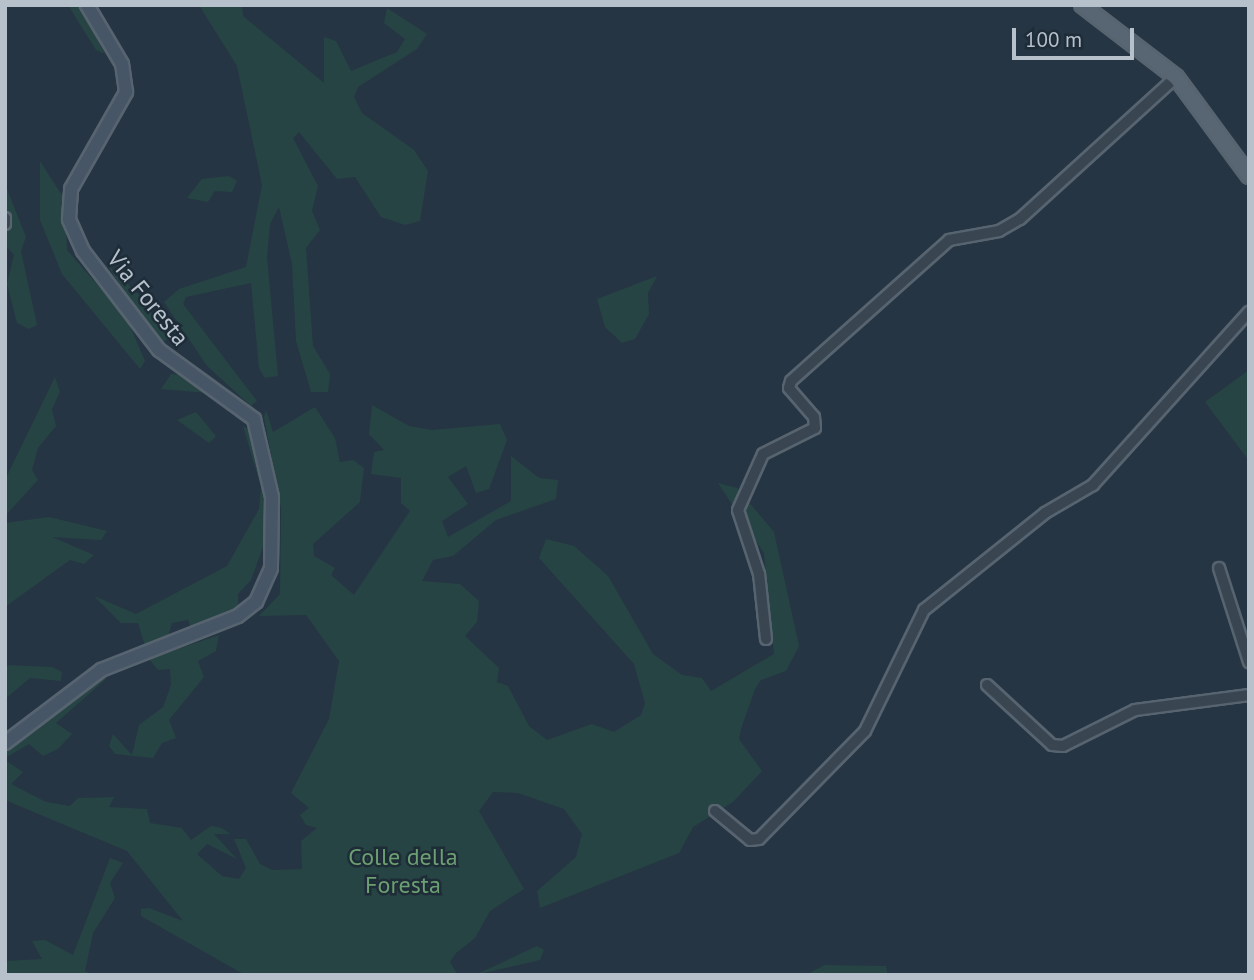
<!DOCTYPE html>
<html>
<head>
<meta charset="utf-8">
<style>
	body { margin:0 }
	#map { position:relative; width:1254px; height:980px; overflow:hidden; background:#253543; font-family:"PT Sans",sans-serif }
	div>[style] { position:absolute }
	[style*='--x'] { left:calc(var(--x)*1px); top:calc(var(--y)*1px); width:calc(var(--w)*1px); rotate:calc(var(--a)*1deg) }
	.green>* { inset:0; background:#274444 }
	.roads { filter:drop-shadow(2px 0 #576470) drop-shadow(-2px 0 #576470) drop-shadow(0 2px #576470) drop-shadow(0 -2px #576470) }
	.street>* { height:10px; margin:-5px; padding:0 5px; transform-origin:5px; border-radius:5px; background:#394652 }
	.secondary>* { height:12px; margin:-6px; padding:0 6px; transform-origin:6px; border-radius:6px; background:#475666 }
	.primary>* { height:14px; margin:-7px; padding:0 7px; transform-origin:7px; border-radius:7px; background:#576672 }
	span { translate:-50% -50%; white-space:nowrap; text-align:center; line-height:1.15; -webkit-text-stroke:5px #1e2c38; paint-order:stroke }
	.street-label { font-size:24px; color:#b6c1cc }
	.park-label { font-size:24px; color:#6c9f72 }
	.frame { position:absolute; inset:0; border:7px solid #b6c1cc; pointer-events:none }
	.scale { position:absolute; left:1012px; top:28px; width:122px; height:32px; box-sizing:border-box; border:4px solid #b6c1cc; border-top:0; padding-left:9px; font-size:21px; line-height:24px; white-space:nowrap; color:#b6c1cc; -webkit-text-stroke:5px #1e2c38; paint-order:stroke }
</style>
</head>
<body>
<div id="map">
	<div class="green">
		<div style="clip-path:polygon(68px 5px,80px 5px,105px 54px,96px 50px)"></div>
		<div style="clip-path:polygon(199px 5px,242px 5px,243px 16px,324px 83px,324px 37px,336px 41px,351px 71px,397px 52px,405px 39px,384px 23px,387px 8px,427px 34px,417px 49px,358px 87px,354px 97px,362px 113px,414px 150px,428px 171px,420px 221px,405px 225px,381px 217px,355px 177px,337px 179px,299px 132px,293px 138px,318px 186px,312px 211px,320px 230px,306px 248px,313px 346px,330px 374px,328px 392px,311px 392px,296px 341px,292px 264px,279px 207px,270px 224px,267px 257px,278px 376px,265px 378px,259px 368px,251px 283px,186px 297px,183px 304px,257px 401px,251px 406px,207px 366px,164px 302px,179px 289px,246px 267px,262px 185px,237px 66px)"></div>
		<div style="clip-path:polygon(40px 161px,65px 200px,67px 250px,127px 319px,145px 361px,140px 369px,62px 274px,40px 220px)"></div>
		<div style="clip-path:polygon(229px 176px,237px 181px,232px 192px,215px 191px,208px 202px,187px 198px,202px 179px)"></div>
		<div style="clip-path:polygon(5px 184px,26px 237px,21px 251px,37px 325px,29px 329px,17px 323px,7px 284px,14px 255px,5px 245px)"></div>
		<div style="clip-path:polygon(108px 265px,140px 296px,168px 339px,162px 342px,144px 327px)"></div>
		<div style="clip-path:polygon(657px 276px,648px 293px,649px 314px,635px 339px,622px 343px,605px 327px,597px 299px)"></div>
		<div style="clip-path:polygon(1249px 370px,1249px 461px,1205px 402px)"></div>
		<div style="clip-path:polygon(171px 374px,179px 375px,207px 393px,161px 389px)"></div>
		<div style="clip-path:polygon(55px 377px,60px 392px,52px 409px,56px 426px,38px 448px,32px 470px,38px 480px,5px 516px,5px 480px)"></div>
		<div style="clip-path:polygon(372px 405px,409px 426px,432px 430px,500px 424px,507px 440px,489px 489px,476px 493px,466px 466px,448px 477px,468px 504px,442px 521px,448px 537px,511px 501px,511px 456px,539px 478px,558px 480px,556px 499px,496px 520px,453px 556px,433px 560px,422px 581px,460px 584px,479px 601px,477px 622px,465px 636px,499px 668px,497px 682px,508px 686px,529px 726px,547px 740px,592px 724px,614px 732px,641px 715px,645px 703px,634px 664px,539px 558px,546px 539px,574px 546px,608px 576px,653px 654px,682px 675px,702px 678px,711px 691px,774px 654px,764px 553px,718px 483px,737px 488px,774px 532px,799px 646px,786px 671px,761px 680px,755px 689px,741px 729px,739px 739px,762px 771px,733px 802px,693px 827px,679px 853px,540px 908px,537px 891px,576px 857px,582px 834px,564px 809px,518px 793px,493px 792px,479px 811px,524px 889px,490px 911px,475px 938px,456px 953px,450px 962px,458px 975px,245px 975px,141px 916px,141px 909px,149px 908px,183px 921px,127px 851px,5px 800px,5px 760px,23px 772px,11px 784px,46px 802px,70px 806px,78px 798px,114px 797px,109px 807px,147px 809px,150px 823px,182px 828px,191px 840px,211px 826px,222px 828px,230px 834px,214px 834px,237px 859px,207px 844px,197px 854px,222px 876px,239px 879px,246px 868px,234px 839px,246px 839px,260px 864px,272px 870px,302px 869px,301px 841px,317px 828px,306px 825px,300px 815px,309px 808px,291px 793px,329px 719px,339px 661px,306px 615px,259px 616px,280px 594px,281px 509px,264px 417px,266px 410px,273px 432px,315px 407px,335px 438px,340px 462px,353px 460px,364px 468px,360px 502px,313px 544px,314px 556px,335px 568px,331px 575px,354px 595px,410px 511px,401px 503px,401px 478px,371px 474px,374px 452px,384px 450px,369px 434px)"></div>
		<div style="clip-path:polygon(196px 412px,216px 436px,209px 443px,177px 420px)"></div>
		<div style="clip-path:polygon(243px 426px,254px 432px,267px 486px,267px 536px,251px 580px,238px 594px,238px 610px,192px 630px,188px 620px,172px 623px,167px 640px,145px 646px,138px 623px,121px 623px,94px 596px,136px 614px,227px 566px,259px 509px,261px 487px)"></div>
		<div style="clip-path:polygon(49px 517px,107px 531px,101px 540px,52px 537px,94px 555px,84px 564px,70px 560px,5px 607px,5px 523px)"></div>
		<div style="clip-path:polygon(219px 635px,216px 651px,198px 661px,204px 677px,169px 720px,176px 738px,162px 743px,153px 758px,115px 754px,109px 746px,113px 734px,132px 755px,139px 725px,163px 707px,171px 685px,170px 669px,158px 670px,149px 659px)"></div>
		<div style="clip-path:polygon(5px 665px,52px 667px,62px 672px,61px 681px,30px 678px,5px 699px)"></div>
		<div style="clip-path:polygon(102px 676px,106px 679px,56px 723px,72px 734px,58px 749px,43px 756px,29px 744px,5px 758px,5px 750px)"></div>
		<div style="clip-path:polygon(110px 858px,123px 863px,110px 883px,115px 898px,93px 933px,85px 971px,93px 975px,5px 975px,5px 961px,42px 959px,32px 941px,45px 940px,73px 955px)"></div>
		<div style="clip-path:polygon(537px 946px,544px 950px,540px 960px,475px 975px)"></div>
		<div style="clip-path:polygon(824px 965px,886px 966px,888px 975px,806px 975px)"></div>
	</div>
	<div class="roads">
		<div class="street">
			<div style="--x:5;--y:218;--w:6;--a:90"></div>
			<div style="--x:1219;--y:568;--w:99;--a:72.3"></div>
			<div style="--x:766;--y:639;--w:65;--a:-96.1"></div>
			<div style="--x:759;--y:574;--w:67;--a:-108.2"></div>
			<div style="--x:738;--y:510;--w:61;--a:-65.9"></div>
			<div style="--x:763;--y:454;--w:58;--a:-26.6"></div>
			<div style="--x:815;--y:428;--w:11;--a:-95"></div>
			<div style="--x:814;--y:417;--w:38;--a:-131"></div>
			<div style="--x:789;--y:388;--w:7;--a:-74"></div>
			<div style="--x:791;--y:381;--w:212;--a:-41.7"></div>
			<div style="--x:949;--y:240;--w:51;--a:-10.2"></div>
			<div style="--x:999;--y:231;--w:24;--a:-30"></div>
			<div style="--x:1020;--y:219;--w:211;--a:-42.3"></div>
			<div style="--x:987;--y:685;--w:88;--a:42.7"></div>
			<div style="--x:1052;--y:745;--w:11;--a:5"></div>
			<div style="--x:1063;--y:746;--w:80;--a:-26.6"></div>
			<div style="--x:1135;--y:710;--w:115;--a:-7.5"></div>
			<div style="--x:715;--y:811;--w:45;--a:39.6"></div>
			<div style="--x:750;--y:840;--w:9;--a:-6"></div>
			<div style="--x:759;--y:839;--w:151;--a:-45.5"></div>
			<div style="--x:865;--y:731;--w:135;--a:-64"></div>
			<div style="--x:924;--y:610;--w:155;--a:-38.7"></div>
			<div style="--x:1045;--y:513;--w:56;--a:-30.3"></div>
			<div style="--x:1093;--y:485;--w:233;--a:-48"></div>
		</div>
		<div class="secondary">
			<div style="--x:5;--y:743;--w:121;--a:-37.2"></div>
			<div style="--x:101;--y:670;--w:147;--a:-21.5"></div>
			<div style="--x:238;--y:616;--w:23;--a:-38"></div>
			<div style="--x:256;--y:602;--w:37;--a:-66"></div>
			<div style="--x:271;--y:568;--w:71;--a:-89.2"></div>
			<div style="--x:272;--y:497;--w:80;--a:-103"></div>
			<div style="--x:254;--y:419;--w:117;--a:-144"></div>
			<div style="--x:159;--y:350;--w:125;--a:-127.5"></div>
			<div style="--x:83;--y:251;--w:35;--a:-114"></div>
			<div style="--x:69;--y:219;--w:30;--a:-86"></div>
			<div style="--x:71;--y:189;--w:112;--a:-60.4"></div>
			<div style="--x:126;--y:92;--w:28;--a:-98"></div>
			<div style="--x:122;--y:64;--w:69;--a:-120.7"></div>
		</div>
		<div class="primary">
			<div style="--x:1082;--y:5;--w:118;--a:37.5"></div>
			<div style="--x:1176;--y:77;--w:123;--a:53.6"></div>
		</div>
	</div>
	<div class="street-label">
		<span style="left:148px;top:298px;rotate:51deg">Via Foresta</span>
	</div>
	<div class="park-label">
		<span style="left:403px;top:871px">Colle della<br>Foresta</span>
	</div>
	<div class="frame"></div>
	<div class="scale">100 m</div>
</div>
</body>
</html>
